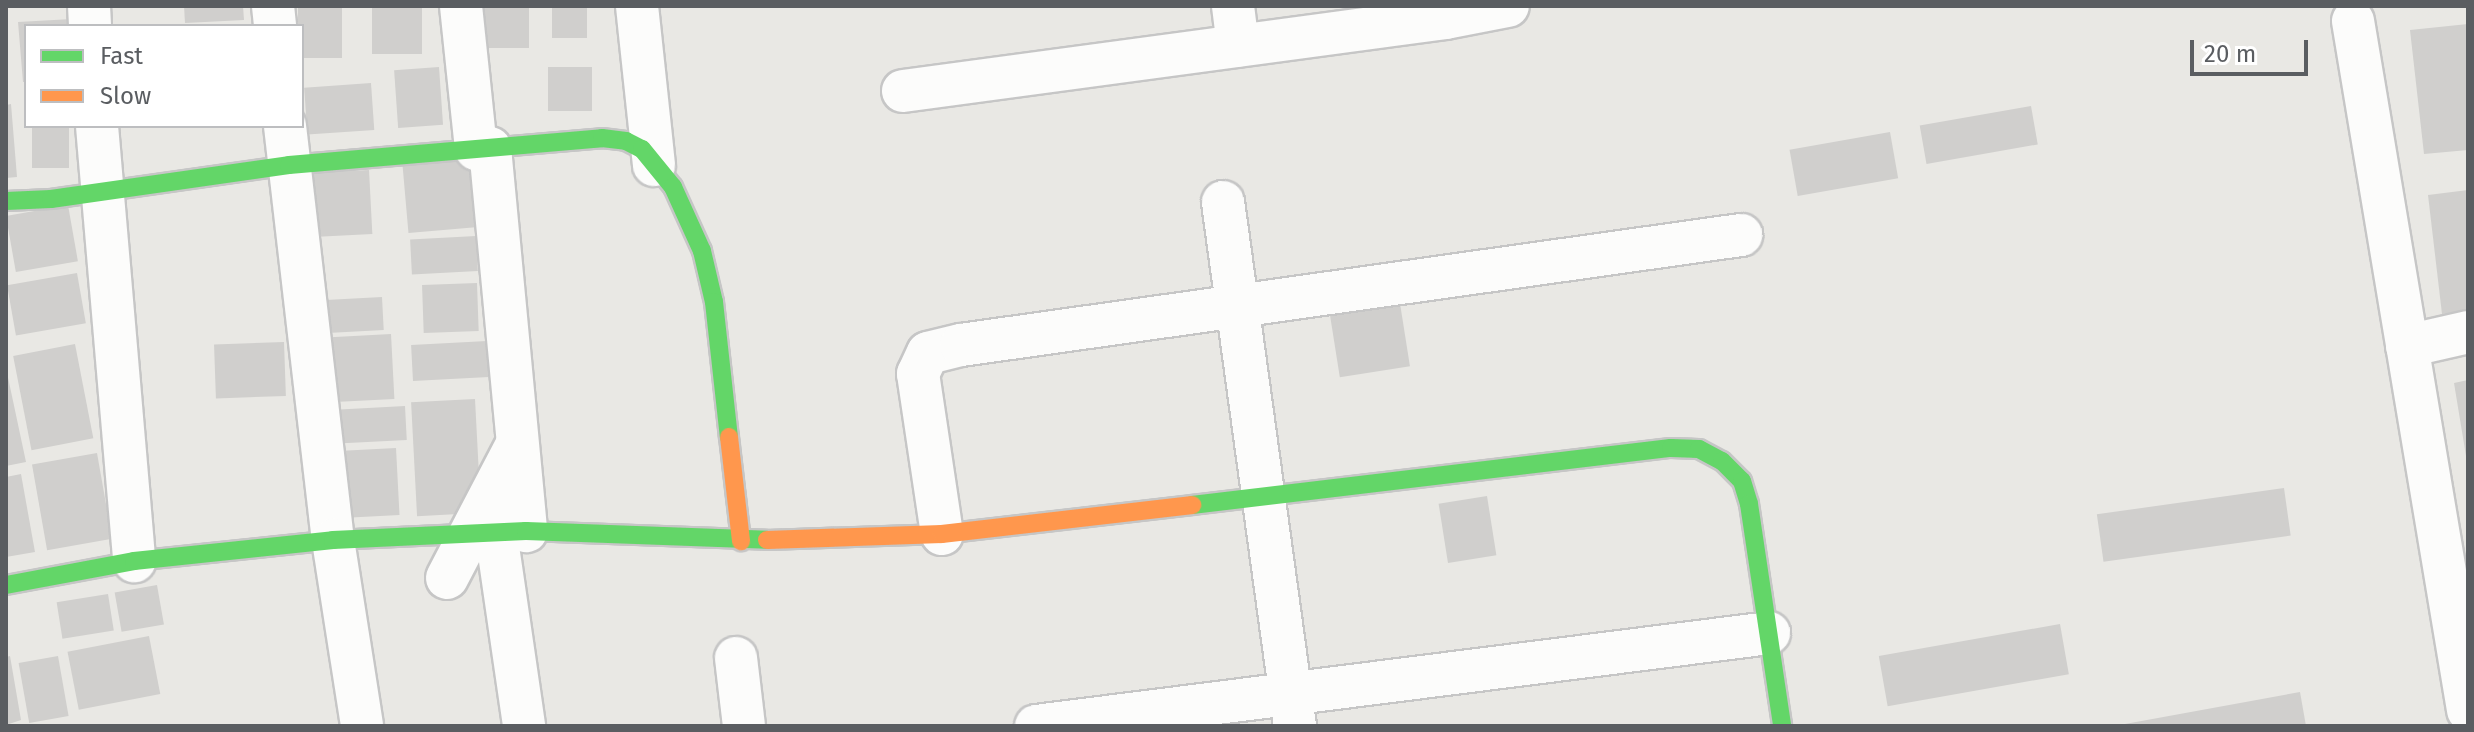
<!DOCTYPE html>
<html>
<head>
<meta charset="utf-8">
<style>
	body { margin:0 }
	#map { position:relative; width:2474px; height:732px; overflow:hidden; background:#e9e8e4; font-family:"Fira Sans",sans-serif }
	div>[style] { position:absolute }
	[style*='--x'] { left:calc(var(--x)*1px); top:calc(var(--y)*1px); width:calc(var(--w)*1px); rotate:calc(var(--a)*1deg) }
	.building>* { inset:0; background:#d0cfcd; transform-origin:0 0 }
	.roads { filter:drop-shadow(2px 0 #c6c6c6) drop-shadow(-2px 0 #c6c6c6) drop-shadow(0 2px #c6c6c6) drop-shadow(0 -2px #c6c6c6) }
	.street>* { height:42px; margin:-21px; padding:0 21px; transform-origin:21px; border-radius:21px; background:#fcfcfb }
	.fast>* { height:18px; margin:-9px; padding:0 9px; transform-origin:9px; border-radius:9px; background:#63d668 }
	.slow>* { height:18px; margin:-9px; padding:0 9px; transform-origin:9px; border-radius:9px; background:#ff974d }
	span { translate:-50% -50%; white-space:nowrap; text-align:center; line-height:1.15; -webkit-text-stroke:7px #fff; paint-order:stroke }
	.frame { position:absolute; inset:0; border:8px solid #5a5d61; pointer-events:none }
	.legend { position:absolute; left:24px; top:24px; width:280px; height:104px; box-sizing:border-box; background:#fff; border:2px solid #bdbec0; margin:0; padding:10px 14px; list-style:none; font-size:24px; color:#5a5d61 }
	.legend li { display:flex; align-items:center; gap:16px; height:40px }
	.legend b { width:40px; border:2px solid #bdbec0 }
	.scale { position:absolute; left:2190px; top:40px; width:118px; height:36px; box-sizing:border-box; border:4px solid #5a5d61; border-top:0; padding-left:10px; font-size:24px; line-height:28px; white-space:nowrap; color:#5a5d61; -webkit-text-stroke:6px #fff; paint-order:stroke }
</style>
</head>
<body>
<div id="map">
	<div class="building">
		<div style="clip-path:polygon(184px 6px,243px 6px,244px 20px,185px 23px)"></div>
		<div style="left:298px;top:6px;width:44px;height:52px"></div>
		<div style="left:372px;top:6px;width:50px;height:48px"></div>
		<div style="left:472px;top:6px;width:57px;height:42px"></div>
		<div style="left:552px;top:6px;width:35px;height:32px"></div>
		<div style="clip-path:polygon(72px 19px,72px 26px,26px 26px,26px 82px,23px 82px,18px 22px)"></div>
		<div style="clip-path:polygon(2468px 24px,2468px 150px,2424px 154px,2410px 30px)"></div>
		<div style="left:439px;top:67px;width:58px;height:45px;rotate:86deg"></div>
		<div style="left:548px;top:67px;width:44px;height:44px"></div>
		<div style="left:371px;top:83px;width:47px;height:67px;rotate:86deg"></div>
		<div style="clip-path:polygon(11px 104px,17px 177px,6px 178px,6px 105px)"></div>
		<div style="left:2031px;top:106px;width:39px;height:113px;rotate:80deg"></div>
		<div style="left:32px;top:126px;width:37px;height:42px"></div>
		<div style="left:1890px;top:132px;width:47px;height:102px;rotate:80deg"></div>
		<div style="left:475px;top:156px;width:71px;height:73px;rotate:85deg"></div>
		<div style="left:369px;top:170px;width:64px;height:74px;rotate:87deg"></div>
		<div style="clip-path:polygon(2468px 190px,2468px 310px,2442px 314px,2428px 195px)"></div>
		<div style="left:68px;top:205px;width:57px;height:63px;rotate:80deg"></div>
		<div style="left:476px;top:236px;width:35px;height:66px;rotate:87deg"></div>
		<div style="left:77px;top:273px;width:51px;height:71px;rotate:80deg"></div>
		<div style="left:477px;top:283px;width:48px;height:55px;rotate:88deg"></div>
		<div style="left:382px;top:297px;width:33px;height:61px;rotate:87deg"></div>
		<div style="left:1399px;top:297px;width:70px;height:71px;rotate:81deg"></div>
		<div style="left:391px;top:334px;width:65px;height:70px;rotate:87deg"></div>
		<div style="left:487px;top:341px;width:36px;height:76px;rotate:87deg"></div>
		<div style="left:284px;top:342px;width:54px;height:70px;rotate:88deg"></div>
		<div style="left:75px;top:344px;width:96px;height:63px;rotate:79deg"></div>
		<div style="clip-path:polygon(6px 368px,26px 462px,6px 466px)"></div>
		<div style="clip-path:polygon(2468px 380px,2468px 456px,2466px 456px,2454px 383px)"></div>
		<div style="left:475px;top:399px;width:114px;height:64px;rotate:87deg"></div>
		<div style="left:405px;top:406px;width:34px;height:84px;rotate:87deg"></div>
		<div style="left:396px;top:448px;width:67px;height:58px;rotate:87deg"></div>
		<div style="left:97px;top:453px;width:87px;height:66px;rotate:80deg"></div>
		<div style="clip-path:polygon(21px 474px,35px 552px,6px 557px,6px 477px)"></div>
		<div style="left:2284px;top:488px;width:48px;height:189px;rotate:82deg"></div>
		<div style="left:1487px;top:496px;width:60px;height:49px;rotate:81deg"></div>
		<div style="left:157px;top:585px;width:40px;height:43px;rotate:80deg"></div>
		<div style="left:108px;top:594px;width:37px;height:52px;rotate:81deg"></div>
		<div style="left:2060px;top:624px;width:51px;height:184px;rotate:80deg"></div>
		<div style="left:149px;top:636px;width:59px;height:83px;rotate:79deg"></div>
		<div style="clip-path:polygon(10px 656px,21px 720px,6px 725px,6px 657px)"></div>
		<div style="left:58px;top:656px;width:61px;height:40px;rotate:80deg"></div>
		<div style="clip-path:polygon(2300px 692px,2306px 726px,2125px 726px,2125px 724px)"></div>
	</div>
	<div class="roads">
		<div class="street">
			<div style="--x:89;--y:6;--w:20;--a:87"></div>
			<div style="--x:273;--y:6;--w:20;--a:84"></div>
			<div style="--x:461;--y:6;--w:144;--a:84"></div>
			<div style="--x:637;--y:6;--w:160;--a:83.9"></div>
			<div style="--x:1233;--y:6;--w:40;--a:82.9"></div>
			<div style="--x:2353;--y:21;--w:699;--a:80.52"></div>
			<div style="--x:903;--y:91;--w:548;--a:-7.66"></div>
			<div style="--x:1446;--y:18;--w:63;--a:-11"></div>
			<div style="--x:97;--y:126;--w:437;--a:85.1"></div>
			<div style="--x:285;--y:126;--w:417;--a:83.4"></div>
			<div style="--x:333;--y:540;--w:188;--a:81.1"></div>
			<div style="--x:490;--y:148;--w:385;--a:84.6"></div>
			<div style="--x:1223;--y:202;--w:529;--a:82.18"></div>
			<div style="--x:2407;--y:346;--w:63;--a:-12.9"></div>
			<div style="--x:496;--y:533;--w:195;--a:81.7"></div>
			<div style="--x:942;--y:534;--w:162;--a:-98.5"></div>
			<div style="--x:918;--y:374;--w:23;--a:-65"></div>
			<div style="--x:928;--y:353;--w:34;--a:-14"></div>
			<div style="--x:961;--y:345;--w:788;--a:-8.03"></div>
			<div style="--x:447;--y:578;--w:151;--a:-62.4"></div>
			<div style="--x:736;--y:658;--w:68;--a:83.3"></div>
			<div style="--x:1036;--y:726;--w:739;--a:-7.23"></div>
		</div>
		<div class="fast">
			<div style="--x:6;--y:201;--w:45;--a:-2.5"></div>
			<div style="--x:51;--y:199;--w:240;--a:-8.1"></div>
			<div style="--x:289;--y:165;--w:314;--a:-4.9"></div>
			<div style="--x:602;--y:138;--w:24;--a:7"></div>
			<div style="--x:626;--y:141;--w:18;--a:27"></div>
			<div style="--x:642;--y:149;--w:49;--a:50.8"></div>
			<div style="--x:673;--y:187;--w:70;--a:65.6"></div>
			<div style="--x:702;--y:251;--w:52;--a:76.8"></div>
			<div style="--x:714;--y:302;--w:136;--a:83.7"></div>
			<div style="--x:1192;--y:505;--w:482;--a:-6.8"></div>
			<div style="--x:1671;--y:448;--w:28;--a:2"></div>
			<div style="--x:1699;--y:449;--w:26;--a:28"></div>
			<div style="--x:1722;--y:461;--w:28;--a:45"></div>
			<div style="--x:1742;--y:481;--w:24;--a:73"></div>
			<div style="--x:1749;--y:504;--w:224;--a:81.5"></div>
			<div style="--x:6;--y:585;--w:130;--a:-10.6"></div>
			<div style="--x:134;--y:561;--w:200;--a:-6"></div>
			<div style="--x:333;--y:540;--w:193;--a:-2.7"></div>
			<div style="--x:526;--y:531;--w:241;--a:2.1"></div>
		</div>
		<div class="slow">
			<div style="--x:729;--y:437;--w:105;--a:83.4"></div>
			<div style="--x:767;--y:540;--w:175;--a:-2"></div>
			<div style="--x:942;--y:534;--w:252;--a:-6.6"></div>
		</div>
	</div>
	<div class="frame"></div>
	<ul class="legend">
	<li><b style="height:10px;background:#63d668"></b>Fast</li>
	<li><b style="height:10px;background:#ff974d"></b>Slow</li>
	</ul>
	<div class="scale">20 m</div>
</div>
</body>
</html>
